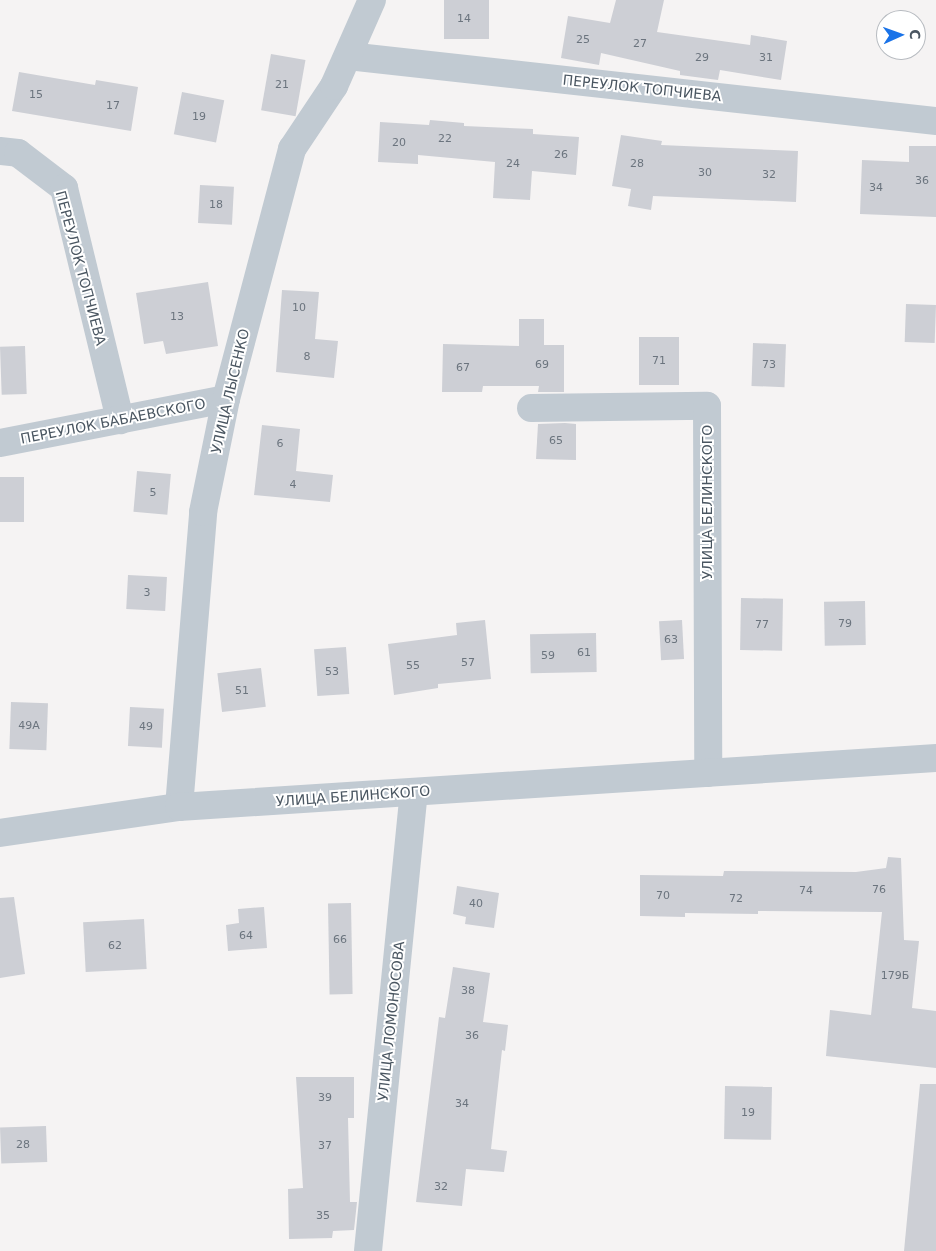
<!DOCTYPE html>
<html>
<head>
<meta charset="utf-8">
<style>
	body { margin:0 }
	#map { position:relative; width:936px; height:1251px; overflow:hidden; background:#f5f3f3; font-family:"DejaVu Sans",sans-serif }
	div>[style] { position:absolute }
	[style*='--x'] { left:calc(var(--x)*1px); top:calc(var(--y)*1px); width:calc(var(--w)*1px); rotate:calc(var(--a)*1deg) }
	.building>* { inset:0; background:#cdcfd5; transform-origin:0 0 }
	.minor>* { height:28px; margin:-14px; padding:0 14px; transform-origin:14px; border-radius:14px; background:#c1cad2 }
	span { translate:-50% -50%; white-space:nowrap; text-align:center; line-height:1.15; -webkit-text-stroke:4px #fff; paint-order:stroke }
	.number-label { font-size:11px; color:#6b747e }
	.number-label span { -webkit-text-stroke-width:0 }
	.street-label { font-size:14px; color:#4a5661 }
	.north { position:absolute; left:876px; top:10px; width:50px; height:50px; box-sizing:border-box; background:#fff; border:1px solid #b7bbc0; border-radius:50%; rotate:88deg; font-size:14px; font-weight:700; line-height:20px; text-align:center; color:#4a5661 }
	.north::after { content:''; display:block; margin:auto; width:18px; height:22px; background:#1a73e8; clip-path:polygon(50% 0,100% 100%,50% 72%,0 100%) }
</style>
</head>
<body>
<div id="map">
	<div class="building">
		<div style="left:444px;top:0;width:45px;height:39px"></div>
		<div style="clip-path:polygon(616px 0,664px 0,657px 32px,750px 45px,751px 35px,787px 41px,781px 80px,720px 70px,718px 80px,680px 75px,680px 71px,601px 53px,599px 65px,561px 58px,568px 16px,610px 23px)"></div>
		<div style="left:271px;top:54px;width:35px;height:57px;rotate:10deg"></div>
		<div style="clip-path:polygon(19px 72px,95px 85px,96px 80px,138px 87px,131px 131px,12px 111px)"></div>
		<div style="left:182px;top:92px;width:43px;height:43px;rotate:11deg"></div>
		<div style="clip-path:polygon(430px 120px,464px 123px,464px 126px,533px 129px,533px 134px,579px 137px,576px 175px,532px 171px,530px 200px,493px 198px,495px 162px,418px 155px,418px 164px,378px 162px,380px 122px,429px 125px)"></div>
		<div style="clip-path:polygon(621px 135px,662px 141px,661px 145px,798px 151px,796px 202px,653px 196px,651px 210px,628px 206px,631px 189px,612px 186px)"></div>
		<div style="clip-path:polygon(909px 146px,936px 146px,936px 217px,860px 214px,862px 160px,909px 162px)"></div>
		<div style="left:200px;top:185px;width:34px;height:38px;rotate:3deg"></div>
		<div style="clip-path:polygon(208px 282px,218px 346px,166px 354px,163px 341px,144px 344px,136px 293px)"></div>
		<div style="clip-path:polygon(282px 290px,319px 292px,315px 339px,338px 341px,334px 378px,276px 372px)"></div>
		<div style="left:906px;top:304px;width:30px;height:38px;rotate:2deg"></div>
		<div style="clip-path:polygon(519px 319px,544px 319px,544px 345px,564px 345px,564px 392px,538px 392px,539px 386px,483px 386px,482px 392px,442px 392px,443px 344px,519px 346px)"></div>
		<div style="left:639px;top:337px;width:40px;height:48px"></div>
		<div style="left:753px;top:343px;width:33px;height:43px;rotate:2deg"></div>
		<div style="left:25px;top:346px;width:48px;height:25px;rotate:88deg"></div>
		<div style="clip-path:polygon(565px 423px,576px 424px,576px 460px,536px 459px,538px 424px)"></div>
		<div style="clip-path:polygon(262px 425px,300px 429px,296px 471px,333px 475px,330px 502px,254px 495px)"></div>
		<div style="left:137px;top:471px;width:34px;height:41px;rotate:5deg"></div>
		<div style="left:0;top:477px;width:24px;height:45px"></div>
		<div style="left:128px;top:575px;width:39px;height:34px;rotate:3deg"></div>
		<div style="left:741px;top:598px;width:42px;height:52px;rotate:1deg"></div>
		<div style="left:865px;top:601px;width:44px;height:41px;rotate:89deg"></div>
		<div style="clip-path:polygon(485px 620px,491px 679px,438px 684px,438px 688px,394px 695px,388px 644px,457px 635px,456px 623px)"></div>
		<div style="left:682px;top:620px;width:39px;height:23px;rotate:87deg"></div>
		<div style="left:596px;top:633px;width:39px;height:66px;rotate:89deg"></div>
		<div style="left:346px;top:647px;width:47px;height:32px;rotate:86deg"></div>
		<div style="left:261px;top:668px;width:39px;height:44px;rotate:83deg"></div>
		<div style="left:11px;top:702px;width:37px;height:47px;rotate:2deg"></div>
		<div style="left:130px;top:707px;width:34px;height:39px;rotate:3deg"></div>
		<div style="clip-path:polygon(888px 857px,901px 858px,904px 940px,919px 941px,912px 1008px,936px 1011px,936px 1068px,826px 1056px,830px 1010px,871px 1015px,882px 912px,758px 911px,758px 914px,685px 913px,685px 917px,640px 916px,640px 875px,723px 876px,724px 871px,856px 872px,886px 868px)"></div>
		<div style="clip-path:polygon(457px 886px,499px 893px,494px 928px,465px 924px,466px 917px,453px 914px)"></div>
		<div style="clip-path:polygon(14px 897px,25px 974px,0 978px,0 898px)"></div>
		<div style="left:351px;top:903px;width:91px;height:23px;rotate:89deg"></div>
		<div style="clip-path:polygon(264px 907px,267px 948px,228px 951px,226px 925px,239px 923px,238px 909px)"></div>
		<div style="left:144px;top:919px;width:50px;height:61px;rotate:87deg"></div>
		<div style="clip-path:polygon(453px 967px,490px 973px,483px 1022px,508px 1025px,505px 1051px,502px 1050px,491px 1149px,507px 1151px,504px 1172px,466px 1169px,462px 1206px,416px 1202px,439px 1017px,445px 1018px)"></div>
		<div style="clip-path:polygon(296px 1077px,354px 1077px,354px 1118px,348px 1118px,350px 1202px,357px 1202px,354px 1230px,333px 1231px,332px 1238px,289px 1239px,288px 1189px,303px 1188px)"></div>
		<div style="clip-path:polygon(920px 1084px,936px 1084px,936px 1251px,904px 1251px)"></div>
		<div style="left:725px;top:1086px;width:47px;height:53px;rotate:1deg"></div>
		<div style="left:46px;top:1126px;width:36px;height:46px;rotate:88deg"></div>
	</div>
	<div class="minor">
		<div style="--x:348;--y:56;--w:592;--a:6.31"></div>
		<div style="--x:0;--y:151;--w:18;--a:6"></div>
		<div style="--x:18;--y:153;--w:58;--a:37.3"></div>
		<div style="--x:64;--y:188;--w:239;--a:76.4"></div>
		<div style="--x:531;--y:408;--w:176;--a:-0.7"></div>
		<div style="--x:707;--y:406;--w:367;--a:89.8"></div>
		<div style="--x:0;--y:443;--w:230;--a:-11"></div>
		<div style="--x:179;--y:807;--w:296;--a:-85.3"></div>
		<div style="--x:203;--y:512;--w:115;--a:-78.5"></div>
		<div style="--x:226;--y:399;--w:259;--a:-75.2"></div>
		<div style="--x:292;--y:149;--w:76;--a:-56.3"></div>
		<div style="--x:334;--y:86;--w:94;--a:-66.2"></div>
		<div style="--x:0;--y:833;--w:181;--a:-8.3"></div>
		<div style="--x:179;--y:807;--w:759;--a:-3.7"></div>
		<div style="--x:368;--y:1251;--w:461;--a:-84.3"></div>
	</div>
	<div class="number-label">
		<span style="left:464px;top:19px">14</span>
		<span style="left:583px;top:40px">25</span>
		<span style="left:640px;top:44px">27</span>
		<span style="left:702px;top:58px">29</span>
		<span style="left:766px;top:58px">31</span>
		<span style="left:282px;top:85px">21</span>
		<span style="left:36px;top:95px">15</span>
		<span style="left:113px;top:106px">17</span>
		<span style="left:199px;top:117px">19</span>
		<span style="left:445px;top:139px">22</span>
		<span style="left:399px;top:143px">20</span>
		<span style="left:561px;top:155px">26</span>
		<span style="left:513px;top:164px">24</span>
		<span style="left:637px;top:164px">28</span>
		<span style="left:705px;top:173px">30</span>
		<span style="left:769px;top:175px">32</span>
		<span style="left:922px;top:181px">36</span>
		<span style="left:876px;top:188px">34</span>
		<span style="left:216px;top:205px">18</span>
		<span style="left:299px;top:308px">10</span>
		<span style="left:177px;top:317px">13</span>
		<span style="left:307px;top:357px">8</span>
		<span style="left:659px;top:361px">71</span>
		<span style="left:542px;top:365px">69</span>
		<span style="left:769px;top:365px">73</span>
		<span style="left:463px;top:368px">67</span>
		<span style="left:556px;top:441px">65</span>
		<span style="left:280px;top:444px">6</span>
		<span style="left:293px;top:485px">4</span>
		<span style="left:153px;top:493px">5</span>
		<span style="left:147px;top:593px">3</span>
		<span style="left:845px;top:624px">79</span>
		<span style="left:762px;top:625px">77</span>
		<span style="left:671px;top:640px">63</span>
		<span style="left:584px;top:653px">61</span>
		<span style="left:548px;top:656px">59</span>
		<span style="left:468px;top:663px">57</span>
		<span style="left:413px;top:666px">55</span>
		<span style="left:332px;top:672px">53</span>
		<span style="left:242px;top:691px">51</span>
		<span style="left:29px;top:726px">49А</span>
		<span style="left:146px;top:727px">49</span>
		<span style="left:879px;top:890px">76</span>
		<span style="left:806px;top:891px">74</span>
		<span style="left:663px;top:896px">70</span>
		<span style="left:736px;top:899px">72</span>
		<span style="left:476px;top:904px">40</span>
		<span style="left:246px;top:936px">64</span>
		<span style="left:340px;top:940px">66</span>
		<span style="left:115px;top:946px">62</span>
		<span style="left:895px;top:976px">179Б</span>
		<span style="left:468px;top:991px">38</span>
		<span style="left:472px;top:1036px">36</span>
		<span style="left:325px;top:1098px">39</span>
		<span style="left:462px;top:1104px">34</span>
		<span style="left:748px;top:1113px">19</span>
		<span style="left:23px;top:1145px">28</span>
		<span style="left:325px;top:1146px">37</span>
		<span style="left:441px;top:1187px">32</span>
		<span style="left:323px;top:1216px">35</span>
	</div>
	<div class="street-label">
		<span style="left:642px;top:88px;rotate:6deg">ПЕРЕУЛОК ТОПЧИЕВА</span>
		<span style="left:81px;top:268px;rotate:75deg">ПЕРЕУЛОК ТОПЧИЕВА</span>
		<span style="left:230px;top:391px;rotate:-77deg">УЛИЦА ЛЫСЕНКО</span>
		<span style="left:113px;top:421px;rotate:-11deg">ПЕРЕУЛОК БАБАЕВСКОГО</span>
		<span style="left:707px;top:502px;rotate:-90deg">УЛИЦА БЕЛИНСКОГО</span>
		<span style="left:353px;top:796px;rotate:-4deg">УЛИЦА БЕЛИНСКОГО</span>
		<span style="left:391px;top:1021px;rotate:-84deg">УЛИЦА ЛОМОНОСОВА</span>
	</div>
	<div class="north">С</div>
</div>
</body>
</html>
